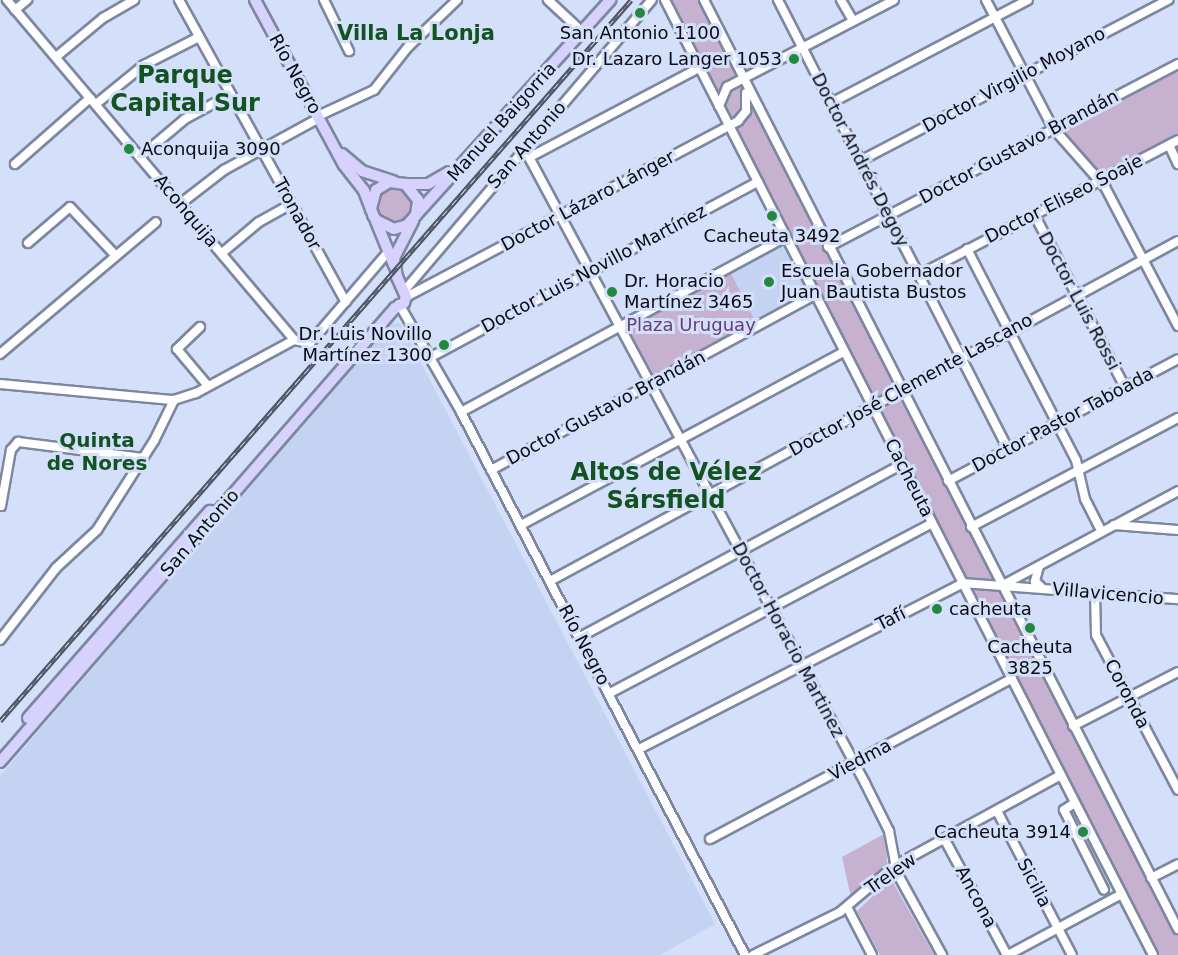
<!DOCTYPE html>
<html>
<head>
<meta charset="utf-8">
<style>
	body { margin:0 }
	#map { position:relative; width:1178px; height:955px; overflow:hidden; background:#d4dffa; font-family:"DejaVu Sans",sans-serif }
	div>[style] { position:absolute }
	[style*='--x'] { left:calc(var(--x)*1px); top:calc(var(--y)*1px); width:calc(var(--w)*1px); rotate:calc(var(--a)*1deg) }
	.built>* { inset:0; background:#c5d3f3; transform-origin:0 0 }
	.green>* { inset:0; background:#c6b1d1; transform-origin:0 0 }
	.round { border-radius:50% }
	.roads { filter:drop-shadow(2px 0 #7d879f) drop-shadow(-2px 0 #7d879f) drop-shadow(0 2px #7d879f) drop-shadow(0 -2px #7d879f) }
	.minor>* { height:8px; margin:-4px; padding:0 4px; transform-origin:4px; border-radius:4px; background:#fff }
	.major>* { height:10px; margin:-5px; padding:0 5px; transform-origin:5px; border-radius:5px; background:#d7d1fd }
	.rail>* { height:4.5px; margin-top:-2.25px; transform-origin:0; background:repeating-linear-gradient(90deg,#d4dffa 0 7px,#4d5362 0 14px); box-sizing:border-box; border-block:2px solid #4d5362 }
	.dots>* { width:16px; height:16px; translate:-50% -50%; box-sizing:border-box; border:3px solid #d4dffa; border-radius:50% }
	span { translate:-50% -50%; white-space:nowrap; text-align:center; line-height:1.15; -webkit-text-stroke:6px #d4dffa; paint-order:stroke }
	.poi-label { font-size:18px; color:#090c15 }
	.right { translate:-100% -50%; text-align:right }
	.left { translate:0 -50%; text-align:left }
	.street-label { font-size:18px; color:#090c15 }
	.park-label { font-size:18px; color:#653e78 }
	.neighbourhood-label { font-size:20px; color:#125223; font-weight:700 }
	.quarter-label { font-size:21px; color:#125223; font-weight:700 }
	.district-label { font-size:24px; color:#125223; font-weight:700 }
</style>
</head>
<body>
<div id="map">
	<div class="built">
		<div style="left:781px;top:243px;width:58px;height:58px;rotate:62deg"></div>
		<div style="clip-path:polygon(400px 323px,715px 924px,660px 955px,0 955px,0 776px,388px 324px)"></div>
	</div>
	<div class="green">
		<div style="clip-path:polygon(665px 0,704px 0,1178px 929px,1178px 955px,1153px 955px)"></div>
		<div style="clip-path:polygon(1178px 68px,1178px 135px,1102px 175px,1061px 128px)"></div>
		<div class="round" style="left:378px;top:188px;width:34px;height:34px"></div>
		<div style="left:730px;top:271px;width:59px;height:119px;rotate:63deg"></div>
		<div style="clip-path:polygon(886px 833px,887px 865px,851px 897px,842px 857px)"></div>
		<div style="clip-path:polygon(891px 879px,934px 955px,880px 955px,857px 911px)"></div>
	</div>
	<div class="roads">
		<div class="minor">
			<div style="--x:7;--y:0;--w:445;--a:49.8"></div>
			<div style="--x:294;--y:340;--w:16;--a:11"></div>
			<div style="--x:310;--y:343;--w:120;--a:-49.4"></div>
			<div style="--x:179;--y:0;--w:345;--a:61.1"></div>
			<div style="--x:324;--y:0;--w:57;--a:63.9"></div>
			<div style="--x:548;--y:0;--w:40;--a:43"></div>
			<div style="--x:665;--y:0;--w:1072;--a:62.93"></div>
			<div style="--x:704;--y:0;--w:1043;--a:62.97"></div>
			<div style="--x:778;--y:0;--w:504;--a:62.88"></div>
			<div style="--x:841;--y:0;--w:24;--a:60"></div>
			<div style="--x:986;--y:0;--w:144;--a:62.4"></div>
			<div style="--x:1053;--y:128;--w:79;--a:48.6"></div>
			<div style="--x:1105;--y:187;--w:157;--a:62.3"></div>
			<div style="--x:15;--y:10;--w:16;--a:-40"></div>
			<div style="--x:56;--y:57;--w:61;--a:-39.7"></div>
			<div style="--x:103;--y:18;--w:36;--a:-30"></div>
			<div style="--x:831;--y:103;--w:222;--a:-27.6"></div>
			<div style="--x:96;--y:104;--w:62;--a:-39.1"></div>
			<div style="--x:144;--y:65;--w:62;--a:-27"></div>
			<div style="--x:719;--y:106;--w:21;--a:-67"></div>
			<div style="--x:727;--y:87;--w:188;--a:-27.5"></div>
			<div style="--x:318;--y:116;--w:62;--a:-24.9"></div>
			<div style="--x:374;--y:90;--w:55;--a:-51.7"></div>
			<div style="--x:408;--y:47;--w:68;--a:-43.8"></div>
			<div style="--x:1169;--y:145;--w:21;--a:65"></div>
			<div style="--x:524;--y:148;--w:721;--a:61.76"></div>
			<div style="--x:865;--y:783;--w:54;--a:63.4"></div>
			<div style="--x:889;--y:831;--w:43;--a:79.2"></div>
			<div style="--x:897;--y:873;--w:94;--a:61.2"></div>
			<div style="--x:140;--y:157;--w:59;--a:-40.2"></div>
			<div style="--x:185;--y:119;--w:52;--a:-28.5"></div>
			<div style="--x:530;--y:157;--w:191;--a:-27.8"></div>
			<div style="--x:860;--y:161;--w:348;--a:-27.6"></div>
			<div style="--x:15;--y:164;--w:100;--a:-41.3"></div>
			<div style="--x:180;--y:204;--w:56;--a:-37.7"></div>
			<div style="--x:224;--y:170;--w:108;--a:-28.7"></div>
			<div style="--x:1034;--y:214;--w:195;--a:62.3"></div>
			<div style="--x:28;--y:243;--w:55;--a:-40.6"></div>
			<div style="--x:70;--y:207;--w:67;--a:46.8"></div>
			<div style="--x:828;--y:247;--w:395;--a:-27.6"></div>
			<div style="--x:967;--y:249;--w:237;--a:62.7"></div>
			<div style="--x:1076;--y:460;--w:40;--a:77"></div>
			<div style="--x:1085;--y:499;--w:36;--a:63"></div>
			<div style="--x:222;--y:253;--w:48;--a:-40"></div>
			<div style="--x:259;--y:222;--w:37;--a:-29"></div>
			<div style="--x:919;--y:275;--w:292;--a:-27.5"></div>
			<div style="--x:404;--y:291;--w:382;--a:-49.6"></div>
			<div style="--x:406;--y:297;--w:376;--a:-27.9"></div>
			<div style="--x:738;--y:121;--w:13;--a:-51"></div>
			<div style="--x:746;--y:111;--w:18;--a:-90"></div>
			<div style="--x:399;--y:304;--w:125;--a:60.1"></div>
			<div style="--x:461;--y:412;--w:613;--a:62.39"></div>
			<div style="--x:200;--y:327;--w:32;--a:136"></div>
			<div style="--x:177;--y:349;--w:48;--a:50"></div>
			<div style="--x:0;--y:354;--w:204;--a:-40.2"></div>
			<div style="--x:431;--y:357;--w:371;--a:-28.2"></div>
			<div style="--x:0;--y:384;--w:175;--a:5.3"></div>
			<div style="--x:174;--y:400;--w:23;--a:-18"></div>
			<div style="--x:196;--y:393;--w:111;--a:-28.4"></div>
			<div style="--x:461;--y:412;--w:369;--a:-28.3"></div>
			<div style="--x:491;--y:470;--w:368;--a:-28.4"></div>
			<div style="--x:948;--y:481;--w:260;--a:-27.9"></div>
			<div style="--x:1;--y:506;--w:57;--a:-79.9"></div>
			<div style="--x:11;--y:450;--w:11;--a:-49"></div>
			<div style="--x:18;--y:442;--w:126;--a:7.3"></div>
			<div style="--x:521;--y:525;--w:366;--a:-28.2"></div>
			<div style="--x:1114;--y:525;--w:64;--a:4.5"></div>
			<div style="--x:971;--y:527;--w:234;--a:-27.8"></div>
			<div style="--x:1039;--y:566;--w:16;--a:105"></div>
			<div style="--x:1035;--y:581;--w:10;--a:45"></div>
			<div style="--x:550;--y:581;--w:714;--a:-28.43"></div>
			<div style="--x:1003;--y:585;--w:199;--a:-28.2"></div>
			<div style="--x:1095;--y:593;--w:42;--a:88.6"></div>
			<div style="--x:1096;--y:635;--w:175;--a:62.1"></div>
			<div style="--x:580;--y:637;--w:366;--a:-28.2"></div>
			<div style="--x:0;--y:640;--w:91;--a:-52.1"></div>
			<div style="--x:56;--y:568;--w:56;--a:-42.8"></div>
			<div style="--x:97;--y:530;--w:106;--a:-57.4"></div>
			<div style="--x:154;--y:441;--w:46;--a:-64"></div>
			<div style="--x:610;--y:693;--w:364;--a:-27.8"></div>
			<div style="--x:1073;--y:726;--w:118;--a:-27.2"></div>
			<div style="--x:639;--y:749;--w:364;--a:-27.1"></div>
			<div style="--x:963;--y:583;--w:216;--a:4.3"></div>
			<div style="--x:1075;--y:803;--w:13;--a:148"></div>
			<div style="--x:1064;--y:810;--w:89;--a:63.4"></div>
			<div style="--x:997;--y:811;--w:162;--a:62.5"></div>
			<div style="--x:710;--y:839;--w:341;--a:-28"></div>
			<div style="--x:945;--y:840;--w:131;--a:61.7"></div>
			<div style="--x:1151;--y:878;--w:30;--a:-27"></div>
			<div style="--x:847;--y:907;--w:54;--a:62.5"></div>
			<div style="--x:753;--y:955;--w:97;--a:-26.3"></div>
			<div style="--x:840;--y:912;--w:71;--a:-40.4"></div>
			<div style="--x:894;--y:866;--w:190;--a:-28.6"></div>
			<div style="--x:1008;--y:955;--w:129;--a:-28.2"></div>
		</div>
		<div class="major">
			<div style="--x:255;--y:0;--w:187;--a:61.7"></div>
			<div style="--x:344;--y:165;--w:33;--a:52"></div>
			<div style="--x:364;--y:191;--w:26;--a:69"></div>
			<div style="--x:373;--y:215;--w:6;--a:59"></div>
			<div style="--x:376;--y:220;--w:20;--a:27"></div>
			<div style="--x:394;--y:229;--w:14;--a:-17"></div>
			<div style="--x:407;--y:225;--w:13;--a:-48"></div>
			<div style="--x:416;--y:215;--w:15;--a:-82"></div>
			<div style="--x:418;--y:200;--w:21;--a:-129"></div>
			<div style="--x:405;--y:184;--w:16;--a:-173"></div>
			<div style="--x:389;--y:182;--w:15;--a:148"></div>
			<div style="--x:376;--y:190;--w:20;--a:105"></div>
			<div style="--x:342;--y:154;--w:26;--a:40"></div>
			<div style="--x:362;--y:171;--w:33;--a:18"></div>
			<div style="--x:405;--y:184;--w:23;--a:0"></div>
			<div style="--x:428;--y:184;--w:24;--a:-30"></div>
			<div style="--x:416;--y:215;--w:290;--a:-47.9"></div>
			<div style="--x:376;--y:221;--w:48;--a:67.8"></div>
			<div style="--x:28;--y:718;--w:276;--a:-48.7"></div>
			<div style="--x:0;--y:762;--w:602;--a:-48.98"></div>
			<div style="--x:395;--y:308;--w:10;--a:-29"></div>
			<div style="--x:404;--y:303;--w:6;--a:-72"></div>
			<div style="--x:406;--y:297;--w:22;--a:-114"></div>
			<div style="--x:397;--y:277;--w:19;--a:-99"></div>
			<div style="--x:394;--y:258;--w:42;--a:-62.8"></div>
		</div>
	</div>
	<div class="rail">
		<div style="--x:0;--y:721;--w:958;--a:-48.81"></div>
	</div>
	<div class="dots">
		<div style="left:640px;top:13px;background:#22883d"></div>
		<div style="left:794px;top:59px;background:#22883d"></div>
		<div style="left:129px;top:149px;background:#22883d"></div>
		<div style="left:772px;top:216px;background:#22883d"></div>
		<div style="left:769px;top:282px;background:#22883d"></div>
		<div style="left:612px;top:292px;background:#22883d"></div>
		<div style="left:444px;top:345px;background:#22883d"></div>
		<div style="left:937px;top:609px;background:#22883d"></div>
		<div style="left:1030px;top:628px;background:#22883d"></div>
		<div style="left:1083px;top:832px;background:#22883d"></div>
	</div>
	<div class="poi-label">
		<span style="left:640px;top:33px">San Antonio 1100</span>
		<span class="right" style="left:782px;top:59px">Dr. Lazaro Langer 1053</span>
		<span class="left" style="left:141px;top:149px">Aconquija 3090</span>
		<span style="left:772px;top:236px">Cacheuta 3492</span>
		<span class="left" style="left:781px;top:282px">Escuela Gobernador<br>Juan Bautista Bustos</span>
		<span class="left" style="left:624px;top:292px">Dr. Horacio<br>Martínez 3465</span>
		<span class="right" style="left:432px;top:345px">Dr. Luis Novillo<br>Martínez 1300</span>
		<span class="left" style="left:949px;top:609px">cacheuta</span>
		<span style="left:1030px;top:658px">Cacheuta<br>3825</span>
		<span class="right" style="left:1071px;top:832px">Cacheuta 3914</span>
	</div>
	<div class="street-label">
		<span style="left:295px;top:74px;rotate:61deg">Río Negro</span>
		<span style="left:1014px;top:80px;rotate:-28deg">Doctor Virgilio Moyano</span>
		<span style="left:502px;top:122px;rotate:-48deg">Manuel Baigorria</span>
		<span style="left:527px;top:145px;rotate:-49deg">San Antonio</span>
		<span style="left:1019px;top:147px;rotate:-28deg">Doctor Gustavo Brandán</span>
		<span style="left:860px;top:160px;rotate:63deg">Doctor Andrés Degoy</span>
		<span style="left:1064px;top:199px;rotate:-27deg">Doctor Eliseo Soaje</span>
		<span style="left:588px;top:201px;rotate:-28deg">Doctor Lázaro Lánger</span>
		<span style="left:186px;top:211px;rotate:50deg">Aconquija</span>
		<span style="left:297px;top:214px;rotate:61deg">Tronador</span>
		<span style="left:594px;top:269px;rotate:-28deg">Doctor Luis Novillo Martínez</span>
		<span style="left:1079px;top:301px;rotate:62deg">Doctor Luis Rossi</span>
		<span style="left:911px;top:385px;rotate:-29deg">Doctor José Clemente Lascano</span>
		<span style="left:606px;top:408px;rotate:-28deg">Doctor Gustavo Brandán</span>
		<span style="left:1063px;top:420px;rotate:-28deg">Doctor Pastor Taboada</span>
		<span style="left:909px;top:478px;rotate:63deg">Cacheuta</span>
		<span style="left:200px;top:533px;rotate:-49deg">San Antonio</span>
		<span style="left:1108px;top:594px;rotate:5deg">Villavicencio</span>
		<span style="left:891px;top:619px;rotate:-27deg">Tafí</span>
		<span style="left:788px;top:640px;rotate:62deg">Doctor Horacio Martinez</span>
		<span style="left:584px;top:645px;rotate:62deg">Río Negro</span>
		<span style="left:1127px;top:694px;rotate:62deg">Coronda</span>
		<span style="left:860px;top:760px;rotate:-28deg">Viedma</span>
		<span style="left:891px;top:874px;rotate:-35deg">Trelew</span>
		<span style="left:1034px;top:883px;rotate:62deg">Sicilia</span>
		<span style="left:976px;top:897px;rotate:62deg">Ancona</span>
	</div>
	<div class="park-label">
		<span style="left:691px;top:325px">Plaza Uruguay</span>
	</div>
	<div class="neighbourhood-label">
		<span style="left:97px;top:452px">Quinta<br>de Nores</span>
	</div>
	<div class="quarter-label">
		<span style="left:416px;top:33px">Villa La Lonja</span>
	</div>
	<div class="district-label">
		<span style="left:185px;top:90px">Parque<br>Capital Sur</span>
		<span style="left:666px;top:487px">Altos de Vélez<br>Sársfield</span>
	</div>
</div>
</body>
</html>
